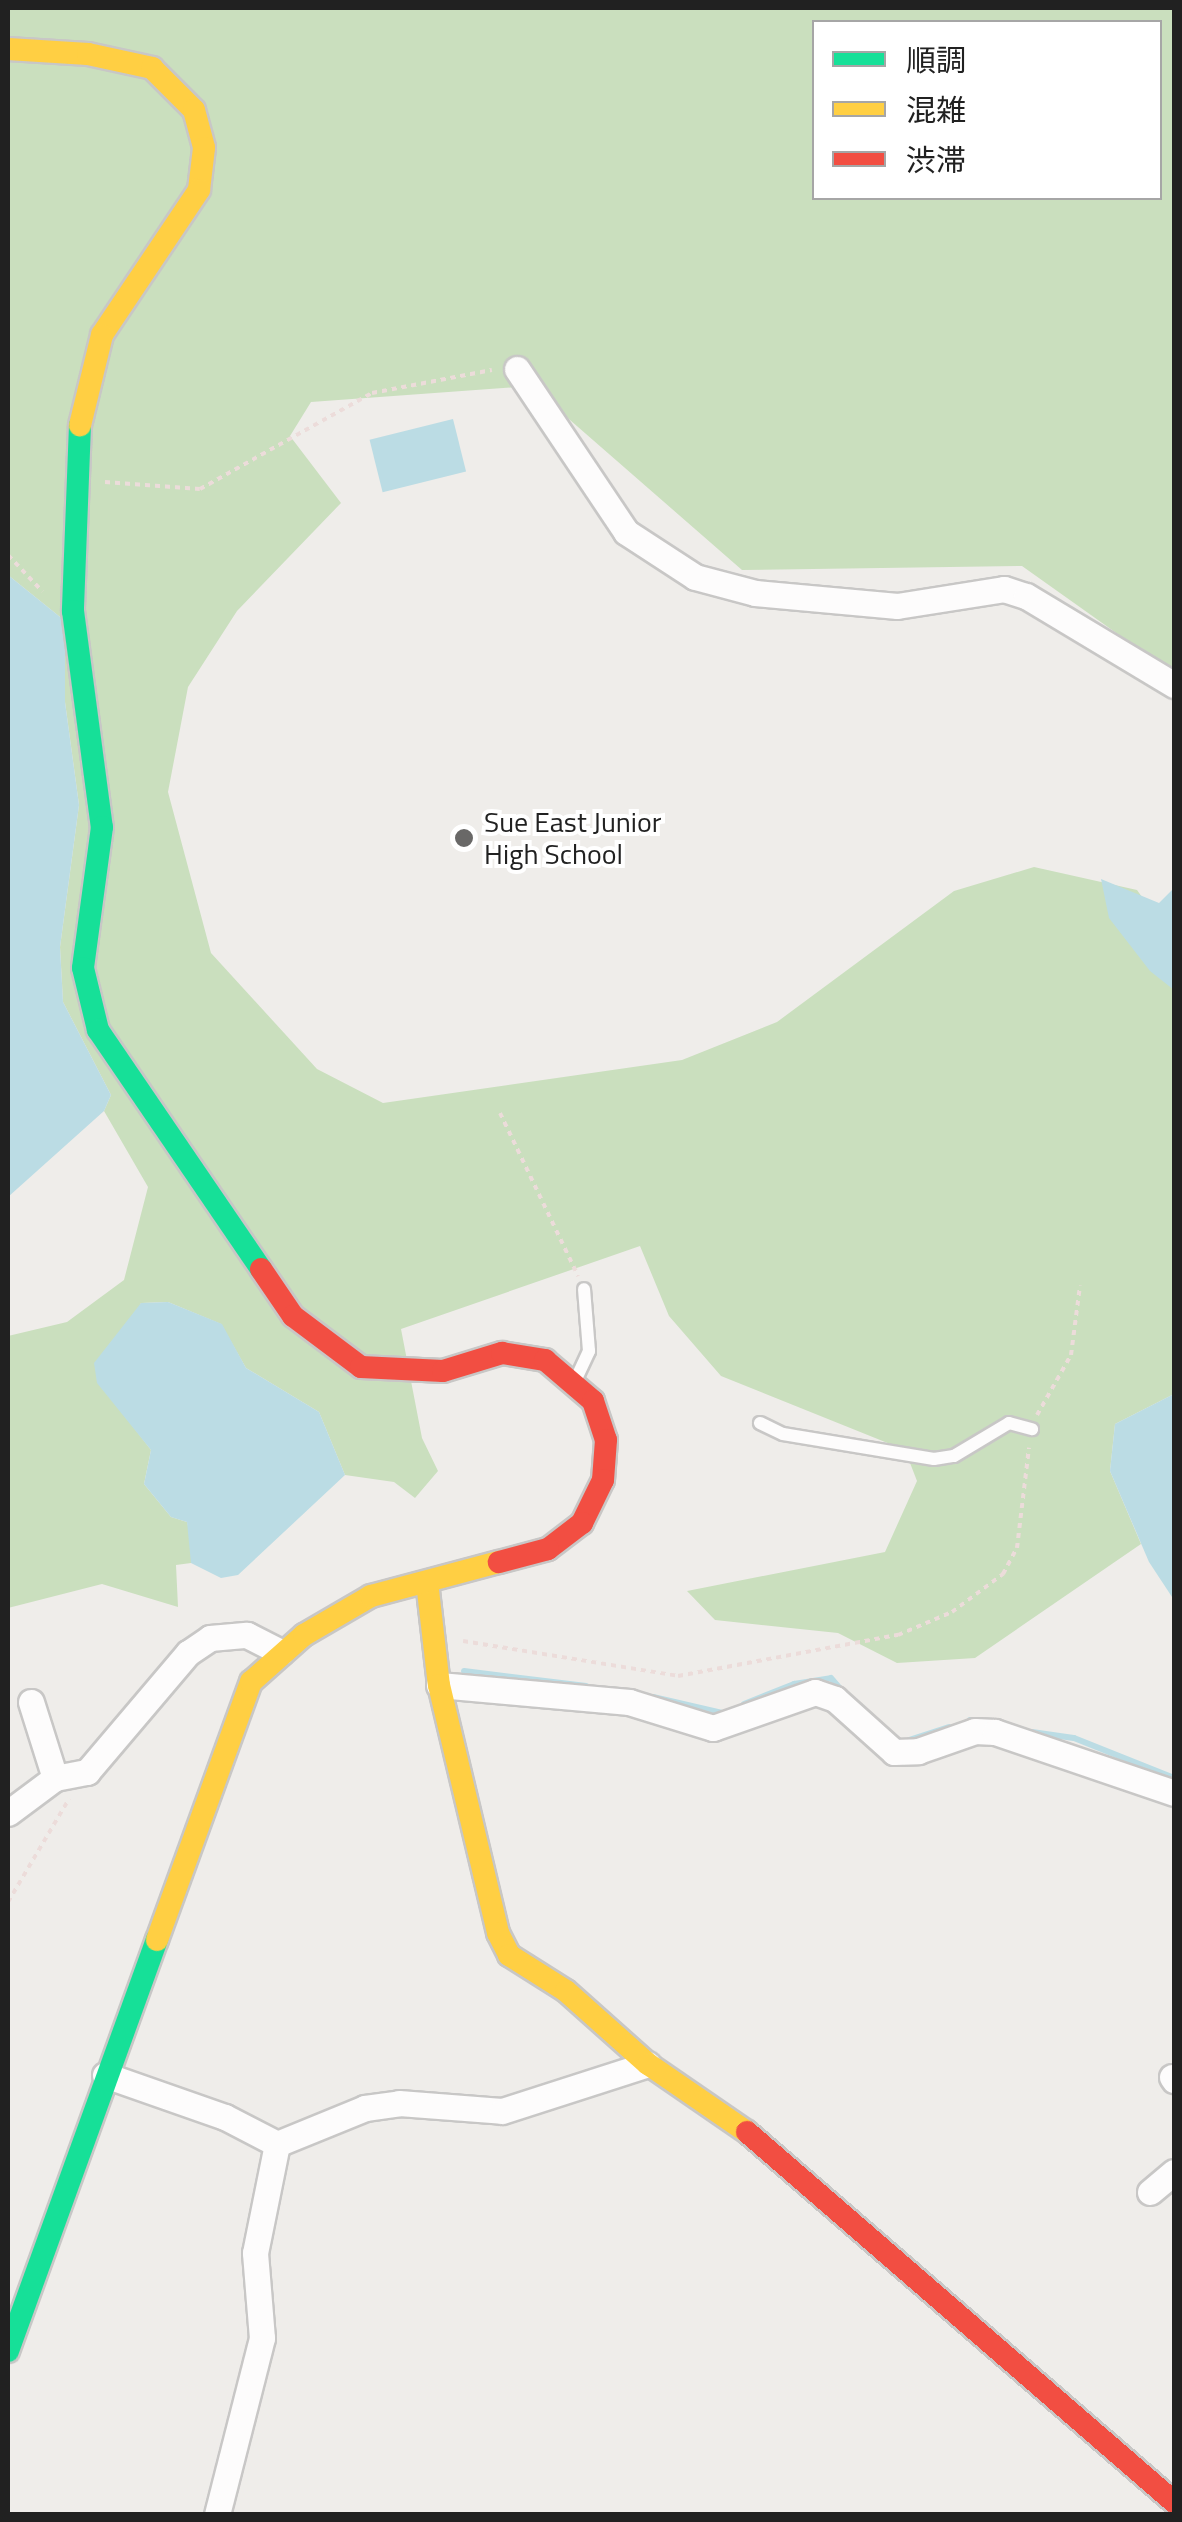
<!DOCTYPE html>
<html>
<head>
<meta charset="utf-8">
<style>
	body { margin:0 }
	#map { position:relative; width:1182px; height:2522px; overflow:hidden; background:#efedea; font-family:"Titillium Web","Noto Sans JP",sans-serif }
	div>[style] { position:absolute }
	[style*='--x'] { left:calc(var(--x)*1px); top:calc(var(--y)*1px); width:calc(var(--w)*1px); rotate:calc(var(--a)*1deg) }
	.forest>* { inset:0; background:#cadfbe }
	.water>* { inset:0; background:#bbdce4; transform-origin:0 0 }
	.stream>* { height:6px; margin:-3px; padding:0 3px; transform-origin:3px; border-radius:3px; background:#bbdce4 }
	.path>* { height:4px; margin-top:-2px; transform-origin:0; background:repeating-linear-gradient(90deg,#ecdcda 0 5px,transparent 0 10px) }
	.roads { filter:drop-shadow(2px 0 #c8c7c6) drop-shadow(-2px 0 #c8c7c6) drop-shadow(0 2px #c8c7c6) drop-shadow(0 -2px #c8c7c6) }
	.lane>* { height:12px; margin:-6px; padding:0 6px; transform-origin:6px; border-radius:6px; background:#fdfcfc }
	.street>* { height:25px; margin:-12.5px; padding:0 12.5px; transform-origin:12.5px; border-radius:12.5px; background:#fdfcfc }
	.fast>* { height:22px; margin:-11px; padding:0 11px; transform-origin:11px; border-radius:11px; background:#16e098 }
	.slow>* { height:22px; margin:-11px; padding:0 11px; transform-origin:11px; border-radius:11px; background:#ffcf43 }
	.jam>* { height:22px; margin:-11px; padding:0 11px; transform-origin:11px; border-radius:11px; background:#f24e42 }
	.dots>* { width:28px; height:28px; translate:-50% -50%; box-sizing:border-box; border:5px solid #fff; border-radius:50% }
	span { translate:-50% -50%; white-space:nowrap; text-align:center; line-height:1.15; -webkit-text-stroke:8px #fff; paint-order:stroke }
	.poi-label { font-size:28px; color:#212121 }
	.left { translate:0 -50%; text-align:left }
	.frame { position:absolute; inset:0; border:10px solid #212121; pointer-events:none }
	.legend { position:absolute; left:812px; top:20px; width:350px; height:180px; box-sizing:border-box; background:#fff; border:2px solid #a6a6a6; margin:0; padding:12px 18px; list-style:none; font-size:30px; color:#212121 }
	.legend li { display:flex; align-items:center; gap:20px; height:50px }
	.legend b { width:50px; border:2px solid #a6a6a6 }
</style>
</head>
<body>
<div id="map">
	<div class="forest">
		<div style="clip-path:polygon(evenodd,8px 8px,1174px 8px,1174px 674px,1022px 566px,742px 570px,531px 386px,311px 402px,290px 436px,341px 503px,237px 611px,188px 687px,168px 792px,211px 953px,317px 1069px,383px 1103px,682px 1060px,777px 1022px,954px 891px,1034px 867px,1137px 890px,1174px 942px,1174px 1394px,1115px 1424px,1110px 1471px,1141px 1544px,975px 1658px,897px 1663px,838px 1633px,715px 1620px,687px 1591px,885px 1552px,917px 1481px,905px 1450px,721px 1376px,669px 1316px,640px 1246px,401px 1329px,422px 1438px,438px 1471px,415px 1498px,394px 1482px,345px 1475px,319px 1412px,246px 1368px,221px 1324px,168px 1302px,141px 1303px,105px 1390px,151px 1450px,144px 1484px,171px 1517px,187px 1522px,194px 1548px,191px 1563px,176px 1565px,178px 1607px,102px 1584px,8px 1608px,8px 1336px,67px 1322px,124px 1280px,148px 1187px,104px 1111px,111px 1095px,63px 1002px,60px 947px,79px 805px,65px 702px,65px 621px,8px 575px,8px 8px,814px 22px,1160px 22px,1160px 198px,814px 198px,814px 22px)"></div>
	</div>
	<div class="water">
		<div style="left:453px;top:419px;width:54px;height:86px;rotate:76deg"></div>
		<div style="clip-path:polygon(8px 575px,65px 621px,65px 702px,79px 805px,60px 947px,63px 1002px,111px 1095px,104px 1111px,8px 1197px)"></div>
		<div style="clip-path:polygon(1101px 879px,1159px 903px,1174px 888px,1174px 990px,1150px 971px,1109px 918px)"></div>
		<div style="clip-path:polygon(168px 1302px,222px 1324px,246px 1368px,319px 1412px,345px 1475px,238px 1575px,221px 1578px,191px 1563px,187px 1522px,171px 1517px,144px 1484px,151px 1450px,97px 1383px,94px 1363px,141px 1303px)"></div>
		<div style="clip-path:polygon(1174px 1394px,1174px 1600px,1149px 1562px,1110px 1471px,1115px 1424px)"></div>
	</div>
	<div class="stream">
		<div style="--x:464;--y:1671;--w:123;--a:7"></div>
		<div style="--x:653;--y:1697;--w:72;--a:12.9"></div>
		<div style="--x:744;--y:1704;--w:54;--a:-21.8"></div>
		<div style="--x:794;--y:1684;--w:37;--a:-9"></div>
		<div style="--x:831;--y:1678;--w:21;--a:49"></div>
		<div style="--x:970;--y:1720;--w:26;--a:4"></div>
		<div style="--x:1032;--y:1732;--w:42;--a:8.1"></div>
		<div style="--x:1074;--y:1738;--w:108;--a:21.8"></div>
		<div style="--x:909;--y:1740;--w:42;--a:-18"></div>
	</div>
	<div class="path">
		<div style="--x:105;--y:482;--w:95;--a:4.2"></div>
		<div style="--x:200;--y:489;--w:197;--a:-29.2"></div>
		<div style="--x:372;--y:393;--w:122;--a:-10.9"></div>
		<div style="--x:8;--y:555;--w:50;--a:46.6"></div>
		<div style="--x:500;--y:1113;--w:181;--a:64.4"></div>
		<div style="--x:1037;--y:1415;--w:69;--a:-60.5"></div>
		<div style="--x:1071;--y:1355;--w:70;--a:-82.6"></div>
		<div style="--x:463;--y:1641;--w:218;--a:9.2"></div>
		<div style="--x:678;--y:1676;--w:224;--a:-10.6"></div>
		<div style="--x:898;--y:1635;--w:59;--a:-23.1"></div>
		<div style="--x:952;--y:1612;--w:64;--a:-36.7"></div>
		<div style="--x:1003;--y:1574;--w:30;--a:-62"></div>
		<div style="--x:1017;--y:1548;--w:101;--a:-83.2"></div>
		<div style="--x:8;--y:1902;--w:120;--a:-59.4"></div>
	</div>
	<div class="roads">
		<div class="lane">
			<div style="--x:576;--y:1379;--w:31;--a:-65"></div>
			<div style="--x:589;--y:1351;--w:62;--a:-94.6"></div>
			<div style="--x:760;--y:1423;--w:25;--a:26"></div>
			<div style="--x:783;--y:1434;--w:153;--a:9.4"></div>
			<div style="--x:934;--y:1459;--w:20;--a:-9"></div>
			<div style="--x:954;--y:1456;--w:64;--a:-31"></div>
			<div style="--x:1009;--y:1423;--w:24;--a:15"></div>
		</div>
		<div class="street">
			<div style="--x:517;--y:369;--w:196;--a:56.2"></div>
			<div style="--x:626;--y:532;--w:82;--a:33.1"></div>
			<div style="--x:695;--y:577;--w:62;--a:14.9"></div>
			<div style="--x:755;--y:593;--w:143;--a:5.2"></div>
			<div style="--x:897;--y:606;--w:108;--a:-9"></div>
			<div style="--x:1004;--y:589;--w:23;--a:18"></div>
			<div style="--x:1026;--y:596;--w:173;--a:31"></div>
			<div style="--x:439;--y:1685;--w:191;--a:5.1"></div>
			<div style="--x:629;--y:1702;--w:88;--a:17.2"></div>
			<div style="--x:713;--y:1728;--w:108;--a:-19.4"></div>
			<div style="--x:815;--y:1692;--w:21;--a:19"></div>
			<div style="--x:835;--y:1699;--w:79;--a:41.9"></div>
			<div style="--x:894;--y:1752;--w:24;--a:-2"></div>
			<div style="--x:918;--y:1751;--w:60;--a:-19.3"></div>
			<div style="--x:975;--y:1731;--w:20;--a:3"></div>
			<div style="--x:995;--y:1732;--w:189;--a:18.8"></div>
			<div style="--x:31;--y:1702;--w:80;--a:72.5"></div>
			<div style="--x:8;--y:1813;--w:59;--a:-36.7"></div>
			<div style="--x:55;--y:1778;--w:33;--a:-11"></div>
			<div style="--x:87;--y:1772;--w:156;--a:-49.7"></div>
			<div style="--x:188;--y:1653;--w:27;--a:-34"></div>
			<div style="--x:210;--y:1638;--w:37;--a:-5"></div>
			<div style="--x:247;--y:1635;--w:38;--a:27"></div>
			<div style="--x:105;--y:2075;--w:127;--a:19.3"></div>
			<div style="--x:225;--y:2117;--w:59;--a:27.4"></div>
			<div style="--x:277;--y:2144;--w:111;--a:101.4"></div>
			<div style="--x:255;--y:2253;--w:85;--a:85.3"></div>
			<div style="--x:262;--y:2338;--w:182;--a:104.3"></div>
			<div style="--x:1172;--y:2077;--w:4;--a:56"></div>
			<div style="--x:277;--y:2144;--w:95;--a:-22.2"></div>
			<div style="--x:365;--y:2108;--w:34;--a:-8"></div>
			<div style="--x:399;--y:2103;--w:103;--a:4.4"></div>
			<div style="--x:502;--y:2111;--w:153;--a:-17.8"></div>
			<div style="--x:1150;--y:2192;--w:31;--a:-40"></div>
		</div>
		<div class="fast">
			<div style="--x:80;--y:425;--w:186;--a:92.2"></div>
			<div style="--x:73;--y:611;--w:218;--a:82.4"></div>
			<div style="--x:102;--y:827;--w:142;--a:97.7"></div>
			<div style="--x:83;--y:968;--w:64;--a:76.4"></div>
			<div style="--x:98;--y:1030;--w:289;--a:55.7"></div>
			<div style="--x:8;--y:2351;--w:437;--a:-70.1"></div>
		</div>
		<div class="slow">
			<div style="--x:8;--y:49;--w:80;--a:3.6"></div>
			<div style="--x:88;--y:54;--w:66;--a:12.3"></div>
			<div style="--x:152;--y:68;--w:59;--a:45"></div>
			<div style="--x:194;--y:110;--w:39;--a:75"></div>
			<div style="--x:204;--y:148;--w:42;--a:96.8"></div>
			<div style="--x:199;--y:190;--w:174;--a:123.8"></div>
			<div style="--x:102;--y:335;--w:93;--a:103.7"></div>
			<div style="--x:427;--y:1582;--w:104;--a:83.4"></div>
			<div style="--x:439;--y:1685;--w:255;--a:76.6"></div>
			<div style="--x:498;--y:1933;--w:25;--a:63"></div>
			<div style="--x:509;--y:1955;--w:67;--a:32.3"></div>
			<div style="--x:566;--y:1991;--w:110;--a:41.7"></div>
			<div style="--x:648;--y:2064;--w:120;--a:34.5"></div>
			<div style="--x:157;--y:1940;--w:275;--a:-70"></div>
			<div style="--x:251;--y:1682;--w:71;--a:-41.6"></div>
			<div style="--x:304;--y:1635;--w:78;--a:-30.2"></div>
			<div style="--x:371;--y:1596;--w:132;--a:-14.9"></div>
		</div>
		<div class="jam">
			<div style="--x:261;--y:1269;--w:57;--a:55.8"></div>
			<div style="--x:293;--y:1316;--w:85;--a:36.9"></div>
			<div style="--x:361;--y:1367;--w:82;--a:2.8"></div>
			<div style="--x:443;--y:1371;--w:62;--a:-17"></div>
			<div style="--x:502;--y:1353;--w:44;--a:9.2"></div>
			<div style="--x:545;--y:1360;--w:63;--a:40.5"></div>
			<div style="--x:593;--y:1401;--w:41;--a:71.6"></div>
			<div style="--x:606;--y:1440;--w:40;--a:94.3"></div>
			<div style="--x:603;--y:1480;--w:48;--a:116"></div>
			<div style="--x:582;--y:1523;--w:43;--a:142.6"></div>
			<div style="--x:548;--y:1549;--w:51;--a:165.1"></div>
			<div style="--x:747;--y:2132;--w:565;--a:40.91"></div>
		</div>
	</div>
	<div class="dots">
		<div style="left:464px;top:838px;background:#696867"></div>
	</div>
	<div class="poi-label">
		<span class="left" style="left:484px;top:838px">Sue East Junior<br>High School</span>
	</div>
	<div class="frame"></div>
	<ul class="legend">
	<li><b style="height:12px;background:#16e098"></b>順調</li>
	<li><b style="height:12px;background:#ffcf43"></b>混雑</li>
	<li><b style="height:12px;background:#f24e42"></b>渋滞</li>
	</ul>
</div>
</body>
</html>
